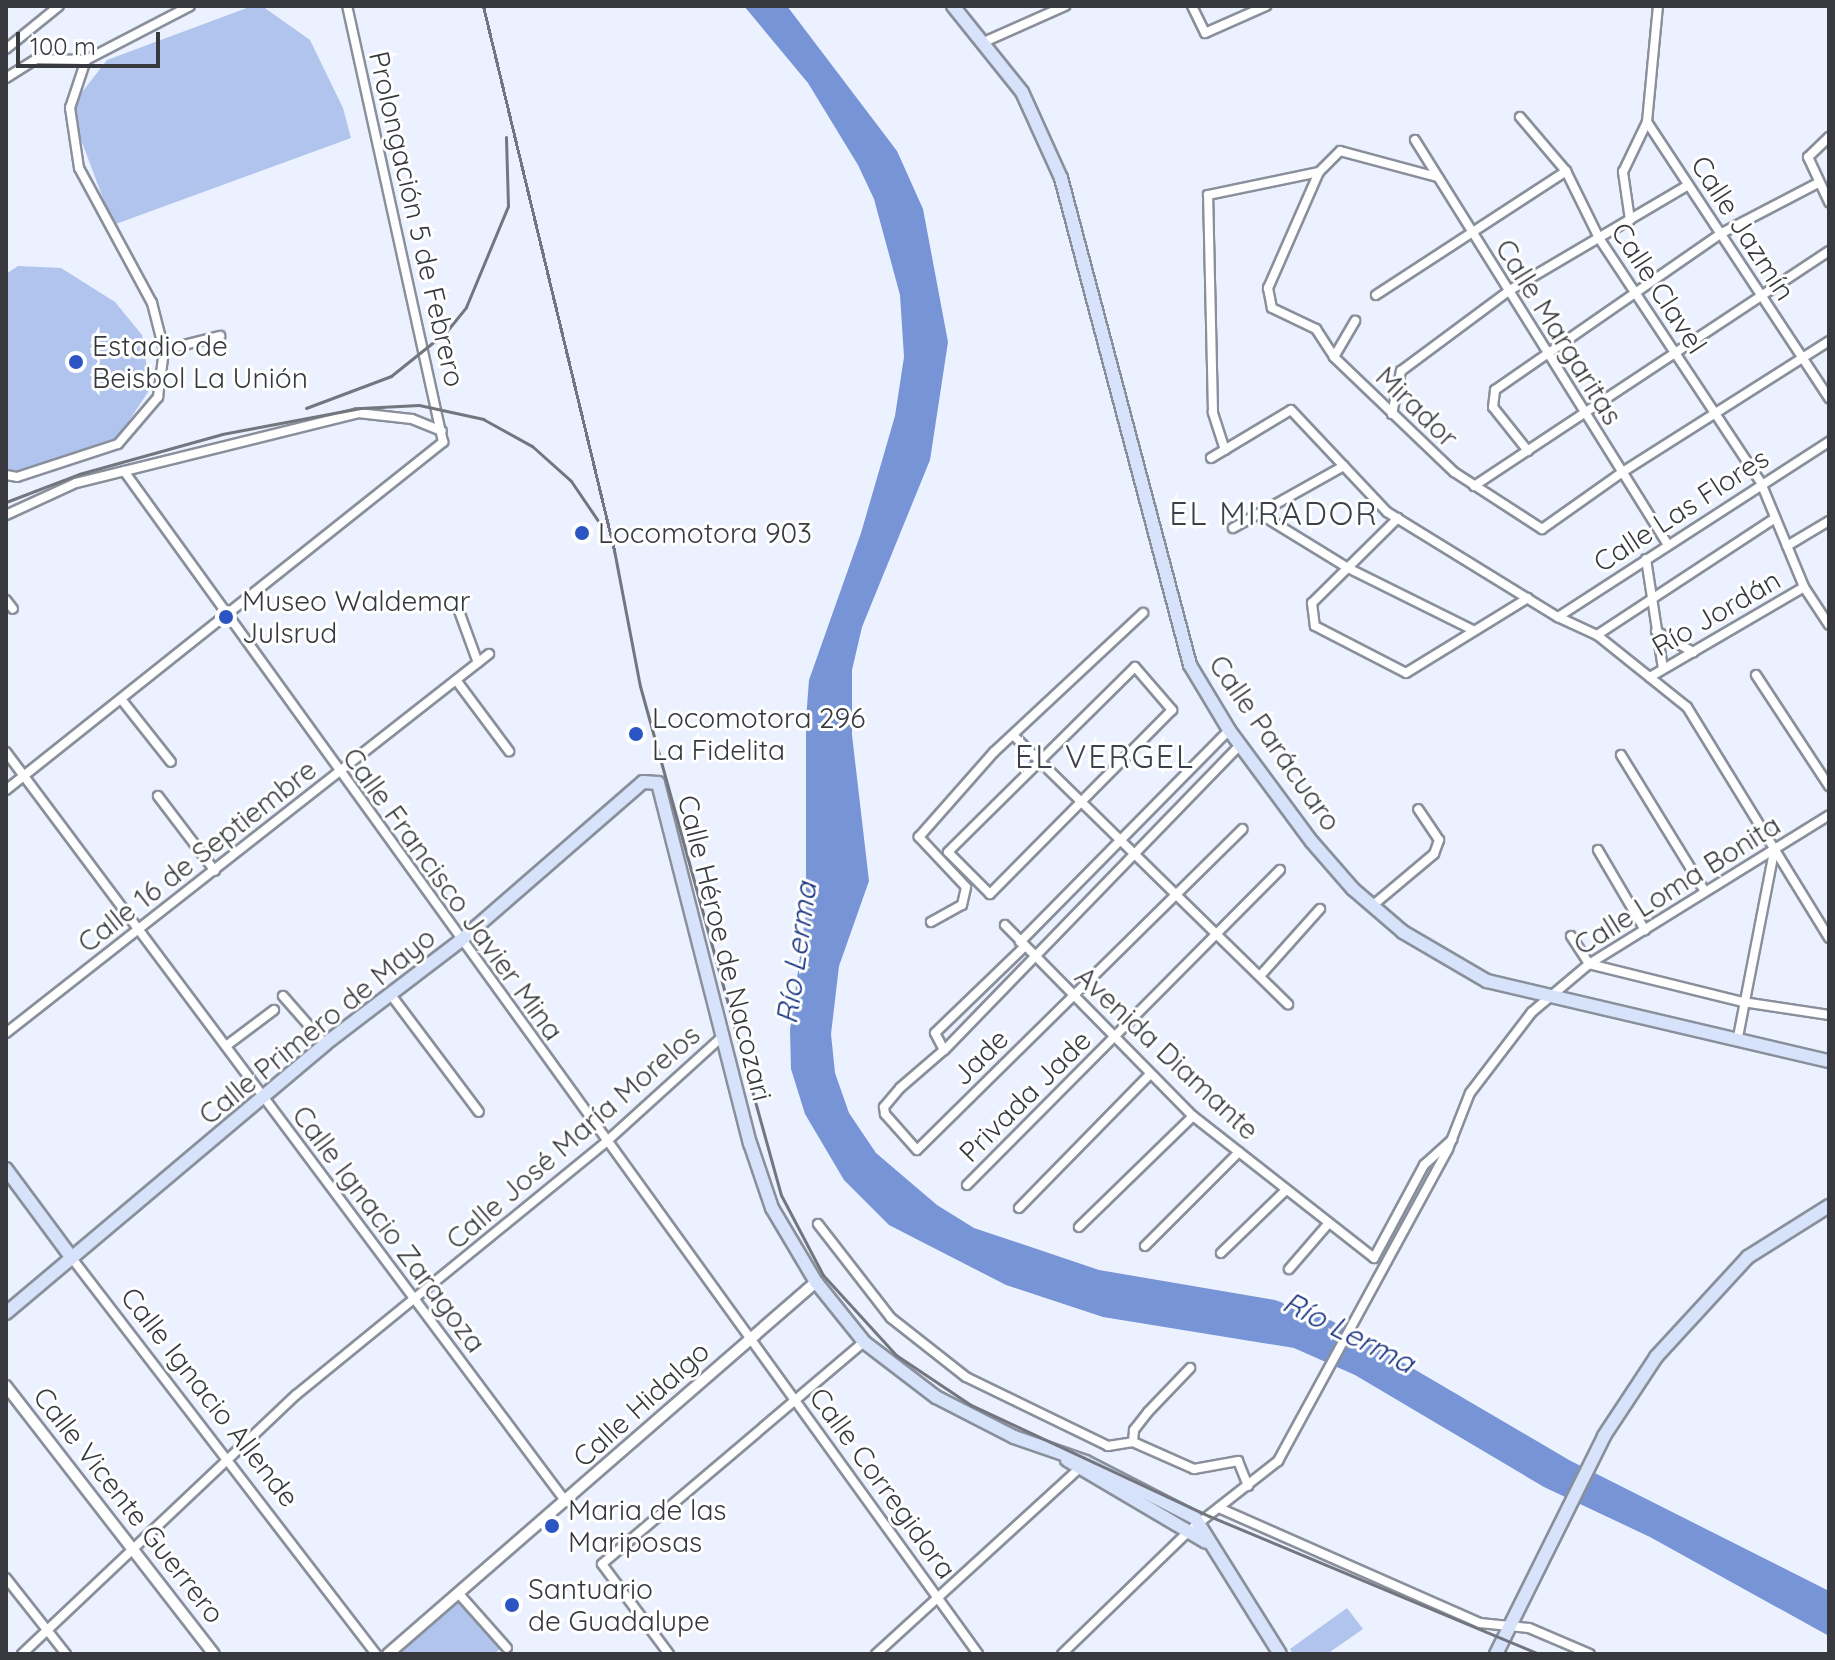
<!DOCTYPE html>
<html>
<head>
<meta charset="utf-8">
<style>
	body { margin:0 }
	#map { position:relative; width:1835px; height:1660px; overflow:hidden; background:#ebf1fe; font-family:Quicksand,sans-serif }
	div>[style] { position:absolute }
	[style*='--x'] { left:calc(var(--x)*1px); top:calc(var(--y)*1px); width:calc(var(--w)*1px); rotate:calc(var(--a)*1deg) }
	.green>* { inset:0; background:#b0c4ee }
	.water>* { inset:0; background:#7694d6 }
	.roads { filter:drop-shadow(2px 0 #8a909b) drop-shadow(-2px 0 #8a909b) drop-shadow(0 2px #8a909b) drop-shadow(0 -2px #8a909b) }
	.minor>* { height:8px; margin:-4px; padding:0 4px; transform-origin:4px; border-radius:4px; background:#fff }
	.tertiary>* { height:10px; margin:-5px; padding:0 5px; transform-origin:5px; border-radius:5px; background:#fff }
	.primary>* { height:12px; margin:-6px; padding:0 6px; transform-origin:6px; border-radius:6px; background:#d7e3fb }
	.rail>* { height:3px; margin:-1.5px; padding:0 1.5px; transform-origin:1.5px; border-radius:1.5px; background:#73767e }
	.dots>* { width:22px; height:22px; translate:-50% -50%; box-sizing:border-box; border:4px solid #fff; border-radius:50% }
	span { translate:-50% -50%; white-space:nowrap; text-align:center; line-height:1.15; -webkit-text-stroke:6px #fff; paint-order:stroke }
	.street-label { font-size:28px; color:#37393e }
	.poi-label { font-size:28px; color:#37393e }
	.left { translate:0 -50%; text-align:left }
	.water-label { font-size:30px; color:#183481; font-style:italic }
	.quarter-label { font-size:32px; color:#3c414b; letter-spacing:2px }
	.frame { position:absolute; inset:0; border:8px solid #37393e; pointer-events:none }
	.scale { position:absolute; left:16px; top:32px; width:144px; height:36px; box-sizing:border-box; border:4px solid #37393e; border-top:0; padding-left:10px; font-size:24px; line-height:28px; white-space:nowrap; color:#37393e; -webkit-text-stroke:6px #fff; paint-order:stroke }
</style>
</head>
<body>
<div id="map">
	<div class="green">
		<div style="clip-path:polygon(252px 6px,262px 6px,310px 40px,343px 108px,351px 138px,113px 225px,74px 121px,79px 96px,107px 60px)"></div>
		<div style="clip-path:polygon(18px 266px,61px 268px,115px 302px,142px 335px,150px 389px,117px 439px,12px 475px,6px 470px,6px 274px)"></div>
		<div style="clip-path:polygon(459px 1597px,502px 1647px,494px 1654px,388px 1654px)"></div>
		<div style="clip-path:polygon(1347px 1608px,1363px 1629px,1327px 1654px,1293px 1654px,1290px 1649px)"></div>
	</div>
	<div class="water">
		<div style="clip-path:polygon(744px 6px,787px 6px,897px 151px,923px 209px,948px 342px,930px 460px,862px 627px,852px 670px,852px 735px,869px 881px,839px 966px,831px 1034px,835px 1073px,849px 1113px,876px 1153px,937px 1205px,974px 1228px,1099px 1270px,1275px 1300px,1332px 1321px,1569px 1460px,1829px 1591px,1829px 1636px,1650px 1537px,1544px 1487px,1355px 1375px,1294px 1348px,1103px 1317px,1006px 1285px,889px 1225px,844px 1180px,805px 1114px,791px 1069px,790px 1030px,806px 912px,806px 720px,809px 680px,861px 533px,895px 416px,904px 357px,900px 295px,874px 199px,858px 165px,808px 83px)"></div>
	</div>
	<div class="roads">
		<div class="minor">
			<div style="--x:1192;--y:6;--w:30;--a:64"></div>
			<div style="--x:1205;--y:33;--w:67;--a:-23.9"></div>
			<div style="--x:984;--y:42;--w:89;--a:-24"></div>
			<div style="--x:6;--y:49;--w:68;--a:-39.1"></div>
			<div style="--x:6;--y:78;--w:36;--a:-32"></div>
			<div style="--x:36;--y:59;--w:50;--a:1.1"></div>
			<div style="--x:86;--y:60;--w:117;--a:-27.4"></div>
			<div style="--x:1520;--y:117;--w:71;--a:49.6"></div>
			<div style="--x:1566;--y:171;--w:75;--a:63.8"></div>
			<div style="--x:1599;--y:238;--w:294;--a:56.5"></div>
			<div style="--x:1761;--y:483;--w:113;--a:67.5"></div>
			<div style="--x:1804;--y:587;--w:45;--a:56.7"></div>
			<div style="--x:1647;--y:122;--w:331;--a:56.6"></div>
			<div style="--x:1829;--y:137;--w:29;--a:136"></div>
			<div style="--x:1808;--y:157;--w:50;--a:65"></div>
			<div style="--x:1415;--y:140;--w:478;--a:58"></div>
			<div style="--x:1437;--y:177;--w:100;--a:-165"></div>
			<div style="--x:1340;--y:151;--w:30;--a:135"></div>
			<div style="--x:1319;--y:172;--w:127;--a:113.7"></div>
			<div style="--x:1268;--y:288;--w:20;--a:79"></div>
			<div style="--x:1272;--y:308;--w:49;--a:25.5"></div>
			<div style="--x:1316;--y:329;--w:33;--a:57"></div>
			<div style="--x:1334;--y:357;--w:166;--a:43.8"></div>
			<div style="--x:1454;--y:472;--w:105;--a:32.9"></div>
			<div style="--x:1542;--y:529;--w:97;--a:-35.3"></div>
			<div style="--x:1621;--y:473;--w:246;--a:-32.4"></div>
			<div style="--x:1630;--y:220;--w:49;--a:-98.3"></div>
			<div style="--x:1623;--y:172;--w:55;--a:-64.4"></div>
			<div style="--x:1647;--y:122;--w:117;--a:-84.6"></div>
			<div style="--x:1376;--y:295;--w:227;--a:-33.1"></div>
			<div style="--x:164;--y:350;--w:58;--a:-14"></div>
			<div style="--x:1334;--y:357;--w:42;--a:-59.7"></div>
			<div style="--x:1392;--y:414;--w:44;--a:-78.2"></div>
			<div style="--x:1401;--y:371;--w:136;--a:-36.6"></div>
			<div style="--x:1510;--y:290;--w:207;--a:-30.5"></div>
			<div style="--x:1225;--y:450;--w:40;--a:-108"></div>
			<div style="--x:1213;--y:412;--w:217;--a:-91.3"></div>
			<div style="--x:1208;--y:195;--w:113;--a:-11.7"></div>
			<div style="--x:1528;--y:451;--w:56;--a:-128.5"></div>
			<div style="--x:1493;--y:407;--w:17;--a:-83"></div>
			<div style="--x:1495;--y:390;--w:274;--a:-34.7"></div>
			<div style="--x:1720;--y:234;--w:110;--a:-27.5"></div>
			<div style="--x:1211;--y:458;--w:93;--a:-31"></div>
			<div style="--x:1291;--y:410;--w:140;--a:46.7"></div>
			<div style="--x:1387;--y:512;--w:201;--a:31.6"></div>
			<div style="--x:1558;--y:617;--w:43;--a:24.8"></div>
			<div style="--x:1597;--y:635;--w:115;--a:38.7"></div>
			<div style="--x:1687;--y:707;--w:271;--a:58.4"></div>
			<div style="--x:124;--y:471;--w:1459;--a:54.17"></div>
			<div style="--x:6;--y:475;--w:11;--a:10"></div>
			<div style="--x:17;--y:477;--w:106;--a:-18.1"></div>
			<div style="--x:118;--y:444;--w:62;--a:-49.6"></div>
			<div style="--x:158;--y:397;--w:47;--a:-82.7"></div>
			<div style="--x:164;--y:350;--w:49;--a:-104.3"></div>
			<div style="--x:152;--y:303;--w:153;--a:-118.4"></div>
			<div style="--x:79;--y:168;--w:61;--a:-98.5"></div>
			<div style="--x:70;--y:108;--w:51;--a:-71.6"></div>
			<div style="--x:1474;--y:486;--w:426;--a:-33.5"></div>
			<div style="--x:1260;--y:514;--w:103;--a:31.5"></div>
			<div style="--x:1348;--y:568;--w:140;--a:26.4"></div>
			<div style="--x:6;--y:515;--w:77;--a:-24.6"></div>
			<div style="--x:76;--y:483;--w:291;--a:-13.9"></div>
			<div style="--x:358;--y:413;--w:54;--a:6.3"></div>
			<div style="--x:412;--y:419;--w:32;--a:22"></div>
			<div style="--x:1398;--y:518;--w:121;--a:135.3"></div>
			<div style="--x:1312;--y:603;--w:23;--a:83"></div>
			<div style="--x:1315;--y:626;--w:102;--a:27.3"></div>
			<div style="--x:1406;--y:673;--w:143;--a:-31.6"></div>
			<div style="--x:1233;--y:528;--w:127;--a:-29.2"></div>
			<div style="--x:1787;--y:546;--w:49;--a:-30.8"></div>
			<div style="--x:1646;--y:559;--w:111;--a:81.2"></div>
			<div style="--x:6;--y:600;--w:11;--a:52"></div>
			<div style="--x:459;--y:611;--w:55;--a:69.9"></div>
			<div style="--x:1558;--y:617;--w:323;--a:-32.9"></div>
			<div style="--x:1656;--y:631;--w:43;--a:29.6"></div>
			<div style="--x:1597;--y:635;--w:213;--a:-33.3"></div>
			<div style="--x:1135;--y:667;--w:57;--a:49.3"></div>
			<div style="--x:1172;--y:710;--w:259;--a:134.7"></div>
			<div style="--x:990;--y:894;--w:59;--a:-135"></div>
			<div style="--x:948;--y:852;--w:263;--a:-44.7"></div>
			<div style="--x:1756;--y:675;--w:133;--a:56.7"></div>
			<div style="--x:1650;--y:677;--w:178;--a:-30.3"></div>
			<div style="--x:456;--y:680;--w:89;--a:53.3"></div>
			<div style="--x:121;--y:699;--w:80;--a:51.6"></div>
			<div style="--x:1013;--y:735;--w:385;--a:44.4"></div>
			<div style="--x:1240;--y:745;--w:425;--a:134.1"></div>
			<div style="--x:944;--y:1050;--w:58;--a:139.2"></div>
			<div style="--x:900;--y:1088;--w:25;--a:130"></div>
			<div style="--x:884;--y:1107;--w:7;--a:82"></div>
			<div style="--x:885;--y:1114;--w:48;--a:48.4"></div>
			<div style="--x:917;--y:1150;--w:457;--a:-44.6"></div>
			<div style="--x:6;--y:752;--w:936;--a:53.25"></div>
			<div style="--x:1621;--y:755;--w:158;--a:58.4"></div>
			<div style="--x:6;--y:790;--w:559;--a:-38.53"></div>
			<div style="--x:443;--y:442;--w:446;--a:-102.4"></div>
			<div style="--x:158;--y:796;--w:94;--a:52.8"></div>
			<div style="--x:1598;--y:850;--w:93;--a:59.6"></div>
			<div style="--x:1372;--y:906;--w:81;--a:-40"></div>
			<div style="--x:1434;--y:854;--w:15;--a:-70"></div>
			<div style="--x:1439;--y:840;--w:37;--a:-124"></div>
			<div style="--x:931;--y:922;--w:35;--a:-29"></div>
			<div style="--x:962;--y:905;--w:18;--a:-77"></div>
			<div style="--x:966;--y:887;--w:69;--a:-133.2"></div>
			<div style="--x:919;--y:837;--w:113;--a:-48.6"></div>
			<div style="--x:994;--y:752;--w:204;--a:-43"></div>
			<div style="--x:1005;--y:925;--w:268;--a:45.5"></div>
			<div style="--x:1193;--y:1116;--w:230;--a:38.1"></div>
			<div style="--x:1374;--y:1258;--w:106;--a:-61.7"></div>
			<div style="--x:1424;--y:1165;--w:38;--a:-42"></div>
			<div style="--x:1571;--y:936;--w:33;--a:57"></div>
			<div style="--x:1589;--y:964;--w:159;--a:13.9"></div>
			<div style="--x:1743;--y:1002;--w:87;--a:8.6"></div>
			<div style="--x:1020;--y:942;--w:298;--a:-45.4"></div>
			<div style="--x:1260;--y:976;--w:90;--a:-48.2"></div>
			<div style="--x:391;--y:995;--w:146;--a:53.1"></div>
			<div style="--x:283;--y:996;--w:64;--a:48.8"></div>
			<div style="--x:6;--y:1033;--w:614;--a:-38.12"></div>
			<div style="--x:1738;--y:1037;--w:188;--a:-79"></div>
			<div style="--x:226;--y:1046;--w:60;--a:-36.9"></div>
			<div style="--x:944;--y:1050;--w:19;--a:-118"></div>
			<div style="--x:935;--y:1033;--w:124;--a:-44"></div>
			<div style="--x:967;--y:1185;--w:444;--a:-45.2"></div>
			<div style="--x:1019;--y:1208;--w:187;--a:-45.6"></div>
			<div style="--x:818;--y:1224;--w:119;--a:52.2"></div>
			<div style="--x:891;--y:1318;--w:95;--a:38.2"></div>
			<div style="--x:966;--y:1377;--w:158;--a:25.9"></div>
			<div style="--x:1108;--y:1446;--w:25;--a:-9"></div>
			<div style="--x:1133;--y:1442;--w:67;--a:23.9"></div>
			<div style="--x:1194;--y:1469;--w:45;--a:-10.3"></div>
			<div style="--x:1238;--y:1461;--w:27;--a:68"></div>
			<div style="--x:1079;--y:1227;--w:159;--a:-44.2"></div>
			<div style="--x:1145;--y:1246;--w:133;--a:-45"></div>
			<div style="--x:1221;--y:1253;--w:91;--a:-44.1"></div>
			<div style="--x:71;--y:1257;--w:501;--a:52.47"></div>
			<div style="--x:1289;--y:1269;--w:60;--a:-49.1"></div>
			<div style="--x:1133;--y:1442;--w:12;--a:-85"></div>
			<div style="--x:1134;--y:1430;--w:23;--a:-52"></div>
			<div style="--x:1148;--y:1412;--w:61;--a:-46.3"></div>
			<div style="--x:1219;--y:1508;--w:285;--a:23.8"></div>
			<div style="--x:1480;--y:1623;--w:49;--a:5.8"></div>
			<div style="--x:1529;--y:1628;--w:66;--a:23.1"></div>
			<div style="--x:6;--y:1578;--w:97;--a:51.7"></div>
			<div style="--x:459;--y:1594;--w:72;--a:48.4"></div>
			<div style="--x:22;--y:1654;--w:377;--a:-43.4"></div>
			<div style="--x:296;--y:1395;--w:400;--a:-39.2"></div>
			<div style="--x:606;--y:1142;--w:158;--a:-42.2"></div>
			<div style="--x:669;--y:1654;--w:112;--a:-126.7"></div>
			<div style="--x:602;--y:1564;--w:343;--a:-40.3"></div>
			<div style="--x:876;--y:1654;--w:279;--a:-42.4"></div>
			<div style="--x:1062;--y:1654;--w:178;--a:-44.1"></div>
			<div style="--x:1190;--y:1530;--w:112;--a:-38.1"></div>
			<div style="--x:1278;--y:1461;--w:355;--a:-61.4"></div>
			<div style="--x:1448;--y:1149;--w:60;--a:-68.6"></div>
			<div style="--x:1470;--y:1093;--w:102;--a:-52.6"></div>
			<div style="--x:1532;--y:1012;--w:75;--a:-40.1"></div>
			<div style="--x:1589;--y:964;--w:282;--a:-31.8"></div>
		</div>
		<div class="tertiary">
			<div style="--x:6;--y:1386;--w:339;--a:52.2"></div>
			<div style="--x:388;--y:1654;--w:567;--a:-41"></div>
		</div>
		<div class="primary">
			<div style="--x:953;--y:6;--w:110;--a:51.3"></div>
			<div style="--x:1022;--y:92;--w:94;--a:65.6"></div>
			<div style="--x:1061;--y:178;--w:504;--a:75.16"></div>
			<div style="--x:1190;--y:665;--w:76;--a:59"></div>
			<div style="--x:1229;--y:730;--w:139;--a:53.5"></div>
			<div style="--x:1312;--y:842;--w:62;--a:48.9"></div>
			<div style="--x:1353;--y:889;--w:66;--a:40.7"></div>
			<div style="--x:1403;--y:932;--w:97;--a:30.3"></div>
			<div style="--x:1487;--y:981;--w:351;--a:13.2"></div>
			<div style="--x:6;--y:1169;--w:109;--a:53.5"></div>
			<div style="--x:6;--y:1313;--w:417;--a:-40.1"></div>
			<div style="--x:325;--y:1044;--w:170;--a:-37.3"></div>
			<div style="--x:460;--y:941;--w:242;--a:-41"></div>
			<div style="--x:643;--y:782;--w:15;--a:4"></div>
			<div style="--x:658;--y:783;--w:372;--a:75.7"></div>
			<div style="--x:750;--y:1143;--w:69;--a:71.3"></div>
			<div style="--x:772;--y:1208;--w:86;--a:59.3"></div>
			<div style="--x:816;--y:1282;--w:77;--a:51.3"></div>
			<div style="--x:864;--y:1342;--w:91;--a:37.4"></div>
			<div style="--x:936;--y:1397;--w:88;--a:27.1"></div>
			<div style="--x:1014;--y:1437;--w:76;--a:19.1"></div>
			<div style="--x:1086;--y:1462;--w:123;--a:27.2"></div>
			<div style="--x:1195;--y:1518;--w:160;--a:58"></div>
			<div style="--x:1067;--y:1460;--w:161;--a:30.5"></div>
			<div style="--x:1496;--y:1654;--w:243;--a:-63.6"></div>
			<div style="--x:1604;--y:1436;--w:95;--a:-56.6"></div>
			<div style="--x:1656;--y:1357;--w:136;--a:-47.4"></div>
			<div style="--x:1748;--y:1257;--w:96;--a:-32.2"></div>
		</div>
	</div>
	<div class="rail">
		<div style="--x:483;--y:6;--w:560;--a:76.46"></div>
		<div style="--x:614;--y:550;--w:138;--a:79.2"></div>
		<div style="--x:640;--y:686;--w:528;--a:74.52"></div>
		<div style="--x:781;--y:1195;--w:90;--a:62.3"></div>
		<div style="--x:823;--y:1275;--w:108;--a:47.6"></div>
		<div style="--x:896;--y:1355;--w:90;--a:33.7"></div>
		<div style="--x:971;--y:1405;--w:263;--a:25"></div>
		<div style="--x:1209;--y:1516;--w:358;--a:22.7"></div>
		<div style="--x:306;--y:408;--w:91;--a:-20.6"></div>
		<div style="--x:391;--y:376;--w:70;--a:-38.7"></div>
		<div style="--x:446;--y:332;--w:32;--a:-51"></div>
		<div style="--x:466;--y:307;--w:109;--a:-67.4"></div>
		<div style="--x:508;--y:206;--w:69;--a:-91.7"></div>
		<div style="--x:6;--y:502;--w:78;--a:-21"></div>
		<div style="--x:79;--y:474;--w:148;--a:-15.6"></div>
		<div style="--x:222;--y:434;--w:141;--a:-10.6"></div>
		<div style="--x:361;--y:408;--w:58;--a:-3"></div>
		<div style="--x:419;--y:405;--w:66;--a:12.3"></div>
		<div style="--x:483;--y:419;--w:56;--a:28.9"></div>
		<div style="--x:532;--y:446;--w:52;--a:41.9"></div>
		<div style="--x:571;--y:481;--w:57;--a:55.8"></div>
	</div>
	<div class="dots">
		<div style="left:76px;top:362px;background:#2c55c4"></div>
		<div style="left:582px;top:533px;background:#2c55c4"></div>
		<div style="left:226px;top:617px;background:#2c55c4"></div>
		<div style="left:636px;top:734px;background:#2c55c4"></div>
		<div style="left:552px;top:1526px;background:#2c55c4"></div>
		<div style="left:512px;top:1605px;background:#2c55c4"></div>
	</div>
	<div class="street-label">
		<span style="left:417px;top:219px;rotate:77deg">Prolongación 5 de Febrero</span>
		<span style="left:1743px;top:228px;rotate:57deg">Calle Jazmín</span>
		<span style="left:1659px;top:288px;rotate:57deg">Calle Clavel</span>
		<span style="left:1559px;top:332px;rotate:58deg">Calle Margaritas</span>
		<span style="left:1417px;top:407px;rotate:44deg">Mirador</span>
		<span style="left:1681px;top:510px;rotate:-33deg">Calle Las Flores</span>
		<span style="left:1716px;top:613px;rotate:-30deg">Río Jordán</span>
		<span style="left:1275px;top:743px;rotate:55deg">Calle Parácuaro</span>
		<span style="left:197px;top:856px;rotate:-38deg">Calle 16 de Septiembre</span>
		<span style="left:1677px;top:885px;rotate:-32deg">Calle Loma Bonita</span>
		<span style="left:453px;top:894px;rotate:54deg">Calle Francisco Javier Mina</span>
		<span style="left:725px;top:948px;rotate:76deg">Calle Héroe de Nacozari</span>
		<span style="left:317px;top:1026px;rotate:-39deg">Calle Primero de Mayo</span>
		<span style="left:1167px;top:1053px;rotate:43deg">Avenida Diamante</span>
		<span style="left:980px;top:1057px;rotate:-45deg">Jade</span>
		<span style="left:1025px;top:1096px;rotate:-45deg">Privada Jade</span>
		<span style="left:573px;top:1137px;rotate:-41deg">Calle José María Morelos</span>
		<span style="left:389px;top:1229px;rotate:53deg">Calle Ignacio Zaragoza</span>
		<span style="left:210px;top:1397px;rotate:52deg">Calle Ignacio Allende</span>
		<span style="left:641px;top:1404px;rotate:-42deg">Calle Hidalgo</span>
		<span style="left:883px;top:1483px;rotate:54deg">Calle Corregidora</span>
		<span style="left:129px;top:1505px;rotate:52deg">Calle Vicente Guerrero</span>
	</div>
	<div class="poi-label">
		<span class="left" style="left:92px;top:362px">Estadio de<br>Beisbol La Unión</span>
		<span class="left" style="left:598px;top:533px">Locomotora 903</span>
		<span class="left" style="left:242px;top:617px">Museo Waldemar<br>Julsrud</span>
		<span class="left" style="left:652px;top:734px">Locomotora 296<br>La Fidelita</span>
		<span class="left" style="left:568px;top:1526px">Maria de las<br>Mariposas</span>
		<span class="left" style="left:528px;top:1605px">Santuario<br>de Guadalupe</span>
	</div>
	<div class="water-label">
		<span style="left:796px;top:953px;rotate:-82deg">Río Lerma</span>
		<span style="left:1349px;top:1332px;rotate:27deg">Río Lerma</span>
	</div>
	<div class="quarter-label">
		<span style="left:1274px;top:513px">EL MIRADOR</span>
		<span style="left:1105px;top:756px">EL VERGEL</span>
	</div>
	<div class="frame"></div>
	<div class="scale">100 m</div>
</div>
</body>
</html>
